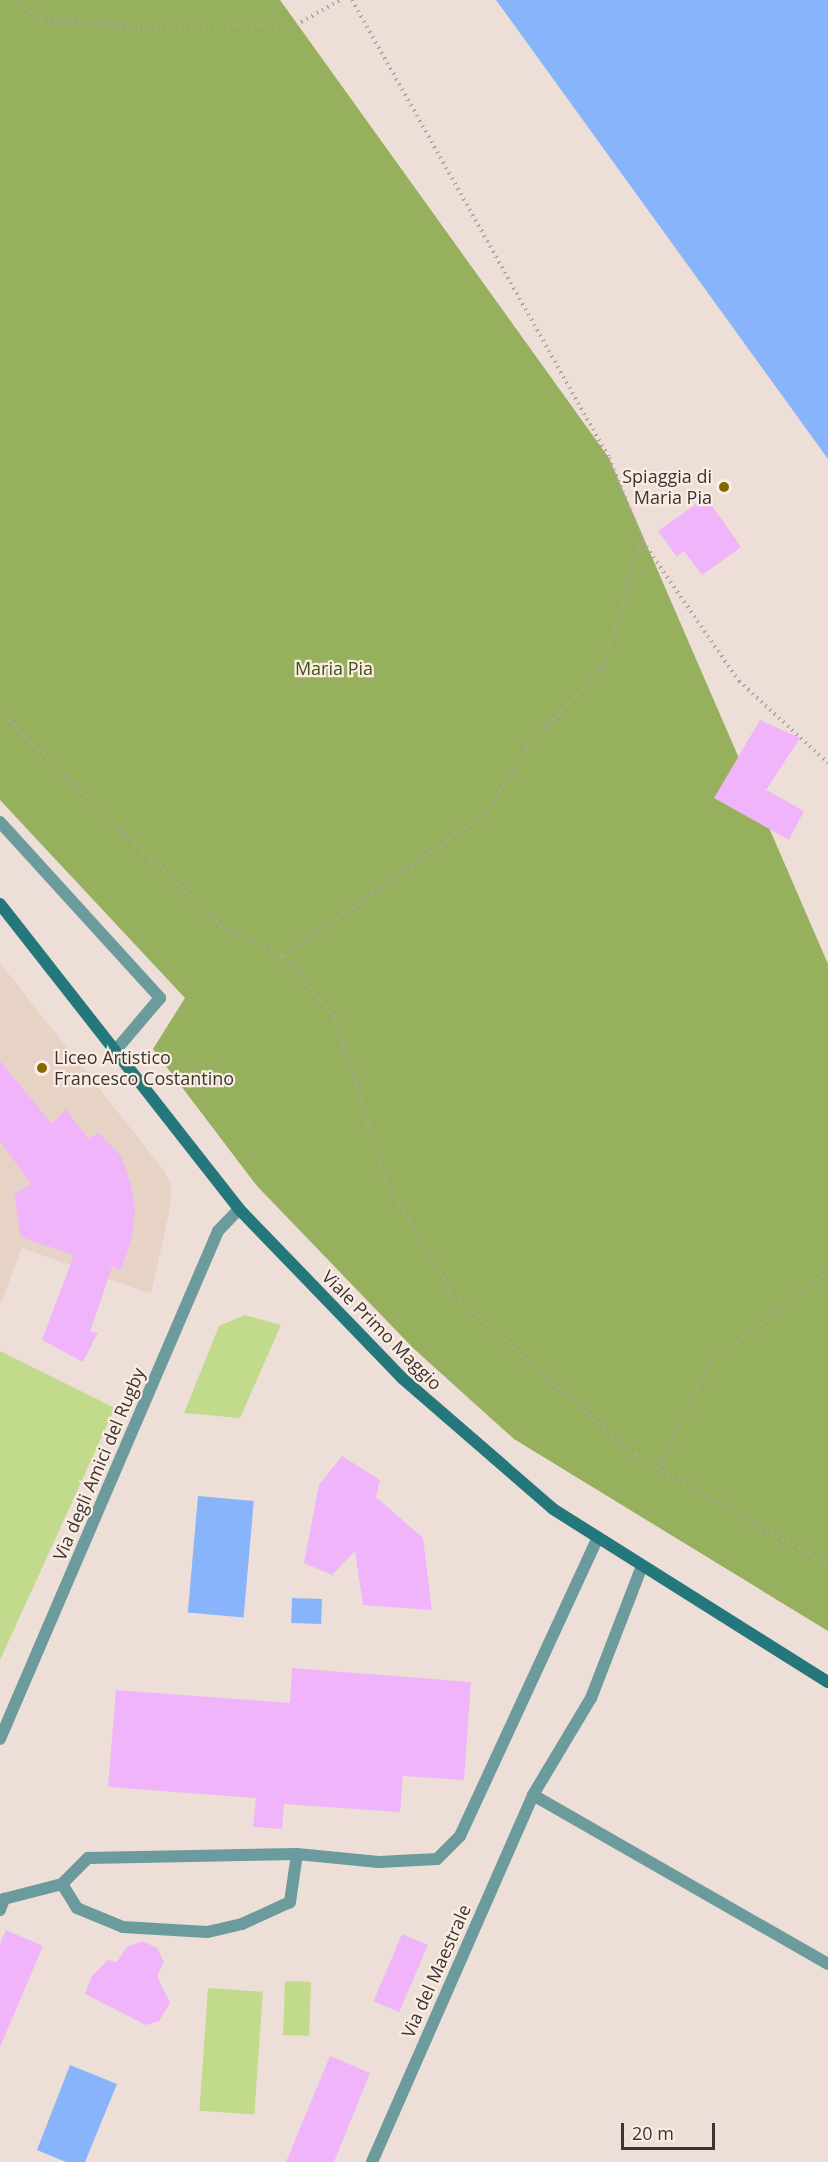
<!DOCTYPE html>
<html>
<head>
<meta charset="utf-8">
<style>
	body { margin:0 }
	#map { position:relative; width:828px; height:2162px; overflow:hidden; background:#eddfd7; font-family:"Open Sans",sans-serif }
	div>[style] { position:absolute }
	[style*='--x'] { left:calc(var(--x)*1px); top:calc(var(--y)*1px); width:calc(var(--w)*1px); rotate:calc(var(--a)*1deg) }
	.built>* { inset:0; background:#e7d2c6 }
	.green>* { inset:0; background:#c1da8c; transform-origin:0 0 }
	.forest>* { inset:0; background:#96b05d }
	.water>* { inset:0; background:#88b4fb; transform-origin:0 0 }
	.building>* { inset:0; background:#efb4f9; transform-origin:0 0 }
	.path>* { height:4px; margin-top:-2px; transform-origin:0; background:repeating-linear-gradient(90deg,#aea39d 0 1.5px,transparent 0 6px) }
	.lane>* { height:12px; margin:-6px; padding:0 6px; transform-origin:6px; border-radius:6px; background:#6b9b9d }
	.street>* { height:12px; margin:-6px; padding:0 6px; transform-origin:6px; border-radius:6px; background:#6b9b9d }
	.secondary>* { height:12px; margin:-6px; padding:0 6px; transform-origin:6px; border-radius:6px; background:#24787b }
	.dots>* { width:16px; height:16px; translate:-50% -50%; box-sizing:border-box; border:3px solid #fbede4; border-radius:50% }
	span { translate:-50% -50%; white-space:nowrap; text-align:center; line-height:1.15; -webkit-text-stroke:4.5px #fbede4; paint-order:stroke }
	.poi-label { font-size:18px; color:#3a3531 }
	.right { translate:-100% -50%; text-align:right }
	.left { translate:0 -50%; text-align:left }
	.park-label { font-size:18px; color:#425216 }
	.street-label { font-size:18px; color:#3a3531 }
	.scale { position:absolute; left:621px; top:2123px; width:94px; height:27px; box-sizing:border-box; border:3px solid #3a3531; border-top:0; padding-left:8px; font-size:18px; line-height:21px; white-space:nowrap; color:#3a3531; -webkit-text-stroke:4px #fbede4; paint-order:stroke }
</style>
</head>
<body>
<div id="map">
	<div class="built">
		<div style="clip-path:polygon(0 963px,166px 1173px,172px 1189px,169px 1213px,151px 1294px,22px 1248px,0 1306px)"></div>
	</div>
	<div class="green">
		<div style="clip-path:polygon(245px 1315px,281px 1325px,240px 1418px,184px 1413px,219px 1326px)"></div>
		<div style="clip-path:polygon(0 1351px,115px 1408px,0 1660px)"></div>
		<div style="left:285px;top:1981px;width:26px;height:54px;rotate:2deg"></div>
		<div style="left:208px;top:1988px;width:55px;height:123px;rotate:4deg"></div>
	</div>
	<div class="forest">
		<div style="clip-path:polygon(0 0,280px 0,609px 458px,828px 964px,828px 1631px,514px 1439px,413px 1348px,257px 1186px,153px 1049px,185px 998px,0 800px)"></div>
	</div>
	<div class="water">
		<div style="clip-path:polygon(496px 0,828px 0,828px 459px)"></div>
		<div style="left:198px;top:1496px;width:56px;height:117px;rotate:5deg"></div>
		<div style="left:292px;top:1598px;width:30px;height:25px;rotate:2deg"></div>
		<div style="clip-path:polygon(70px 2065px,117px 2084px,85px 2162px,66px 2162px,37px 2150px)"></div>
	</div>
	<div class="building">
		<div style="clip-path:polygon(706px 497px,741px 547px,702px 575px,684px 551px,677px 557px,658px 531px)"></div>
		<div style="clip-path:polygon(760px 720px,800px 738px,766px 790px,804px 811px,789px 840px,714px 798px)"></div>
		<div style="clip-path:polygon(0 1061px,52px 1124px,66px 1109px,88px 1139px,99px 1133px,121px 1156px,131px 1185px,135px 1209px,131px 1240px,121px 1270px,112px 1267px,90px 1332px,98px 1332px,83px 1362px,42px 1340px,74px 1255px,21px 1237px,14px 1194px,31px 1184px,0 1141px)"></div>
		<div style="clip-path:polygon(342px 1456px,380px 1480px,376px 1497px,423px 1538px,432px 1610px,363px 1605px,355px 1551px,332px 1575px,304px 1563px,319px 1485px)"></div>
		<div style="clip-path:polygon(292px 1668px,471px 1682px,464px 1780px,403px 1776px,400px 1812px,284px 1804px,282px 1829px,253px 1827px,256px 1798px,108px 1787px,116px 1690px,290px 1703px)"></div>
		<div style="clip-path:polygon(6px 1930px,43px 1946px,0 2047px,0 1944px)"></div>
		<div style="left:402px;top:1934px;width:28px;height:73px;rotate:23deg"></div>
		<div style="clip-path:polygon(143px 1941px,157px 1948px,164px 1962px,157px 1976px,170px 2003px,159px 2021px,146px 2025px,85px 1994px,92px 1976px,108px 1960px,117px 1962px,127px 1947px)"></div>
		<div style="clip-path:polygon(330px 2056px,370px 2073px,334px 2162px,286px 2162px)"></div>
	</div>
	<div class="path">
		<div style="--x:16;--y:0;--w:33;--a:38"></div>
		<div style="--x:42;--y:20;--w:101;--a:4"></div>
		<div style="--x:143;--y:27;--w:153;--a:-0.7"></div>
		<div style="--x:296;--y:25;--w:51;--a:-29.6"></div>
		<div style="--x:352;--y:0;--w:525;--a:60.7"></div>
		<div style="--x:609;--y:458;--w:91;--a:68"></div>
		<div style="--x:643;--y:542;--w:169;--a:55.4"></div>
		<div style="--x:739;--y:681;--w:121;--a:42.7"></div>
		<div style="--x:0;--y:712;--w:308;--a:44.1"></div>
		<div style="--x:221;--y:926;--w:69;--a:25.8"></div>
		<div style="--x:283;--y:956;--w:80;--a:49.6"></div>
		<div style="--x:335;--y:1017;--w:171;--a:72.6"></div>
		<div style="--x:386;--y:1180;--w:129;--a:60.3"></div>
		<div style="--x:450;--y:1292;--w:248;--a:41.4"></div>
		<div style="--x:636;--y:1456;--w:221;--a:29.6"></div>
		<div style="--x:283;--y:956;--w:251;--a:-35.1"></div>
		<div style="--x:488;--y:812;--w:77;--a:-58.8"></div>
		<div style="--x:528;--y:746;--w:105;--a:-45.8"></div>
		<div style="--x:601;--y:671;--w:135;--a:-72.4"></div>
		<div style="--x:658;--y:1468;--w:114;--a:-64.1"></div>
		<div style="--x:708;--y:1365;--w:152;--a:-37.8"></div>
	</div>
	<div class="lane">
		<div style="--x:0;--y:822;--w:238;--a:47.7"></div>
		<div style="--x:160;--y:998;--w:70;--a:130.3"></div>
		<div style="--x:642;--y:1566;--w:142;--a:111.1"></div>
		<div style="--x:591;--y:1698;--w:113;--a:120.9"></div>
		<div style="--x:533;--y:1795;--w:340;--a:29.8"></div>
		<div style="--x:297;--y:1854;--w:49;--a:98.3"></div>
		<div style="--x:290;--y:1902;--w:53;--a:155.4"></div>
		<div style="--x:242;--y:1924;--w:36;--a:167"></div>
		<div style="--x:207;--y:1932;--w:84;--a:-176.6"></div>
		<div style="--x:123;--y:1927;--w:50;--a:-157.6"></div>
		<div style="--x:77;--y:1908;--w:28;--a:-122"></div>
		<div style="--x:62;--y:1884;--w:37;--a:-45"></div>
		<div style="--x:88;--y:1858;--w:209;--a:-1.1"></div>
		<div style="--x:297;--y:1854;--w:82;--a:5.6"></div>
		<div style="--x:379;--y:1862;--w:58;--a:-3"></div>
		<div style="--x:437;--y:1859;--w:33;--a:-45"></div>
		<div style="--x:460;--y:1836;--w:329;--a:-65.2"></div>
		<div style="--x:0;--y:1910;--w:12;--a:-70"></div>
		<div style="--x:4;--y:1899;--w:60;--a:-14.5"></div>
		<div style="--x:372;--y:2162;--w:401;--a:-66.3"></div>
	</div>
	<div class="street">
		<div style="--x:0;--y:1739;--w:553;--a:-66.77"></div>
		<div style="--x:218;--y:1231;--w:30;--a:-46"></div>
	</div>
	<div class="secondary">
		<div style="--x:0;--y:904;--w:387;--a:51.9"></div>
		<div style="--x:239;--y:1209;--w:235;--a:46"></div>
		<div style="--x:402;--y:1378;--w:200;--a:40.9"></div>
		<div style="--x:553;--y:1509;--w:325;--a:32.2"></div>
	</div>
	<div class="dots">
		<div style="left:724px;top:487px;background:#836800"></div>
		<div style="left:42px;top:1068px;background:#836800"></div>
	</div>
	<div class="poi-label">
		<span class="right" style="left:712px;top:487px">Spiaggia di<br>Maria Pia</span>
		<span class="left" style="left:54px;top:1068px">Liceo Artistico<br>Francesco Costantino</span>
	</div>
	<div class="park-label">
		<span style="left:334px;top:668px">Maria Pia</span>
	</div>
	<div class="street-label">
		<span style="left:382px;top:1330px;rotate:45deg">Viale Primo Maggio</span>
		<span style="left:99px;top:1464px;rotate:-67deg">Via degli Amici del Rugby</span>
		<span style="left:436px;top:1971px;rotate:-66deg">Via del Maestrale</span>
	</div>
	<div class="scale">20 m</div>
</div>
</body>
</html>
